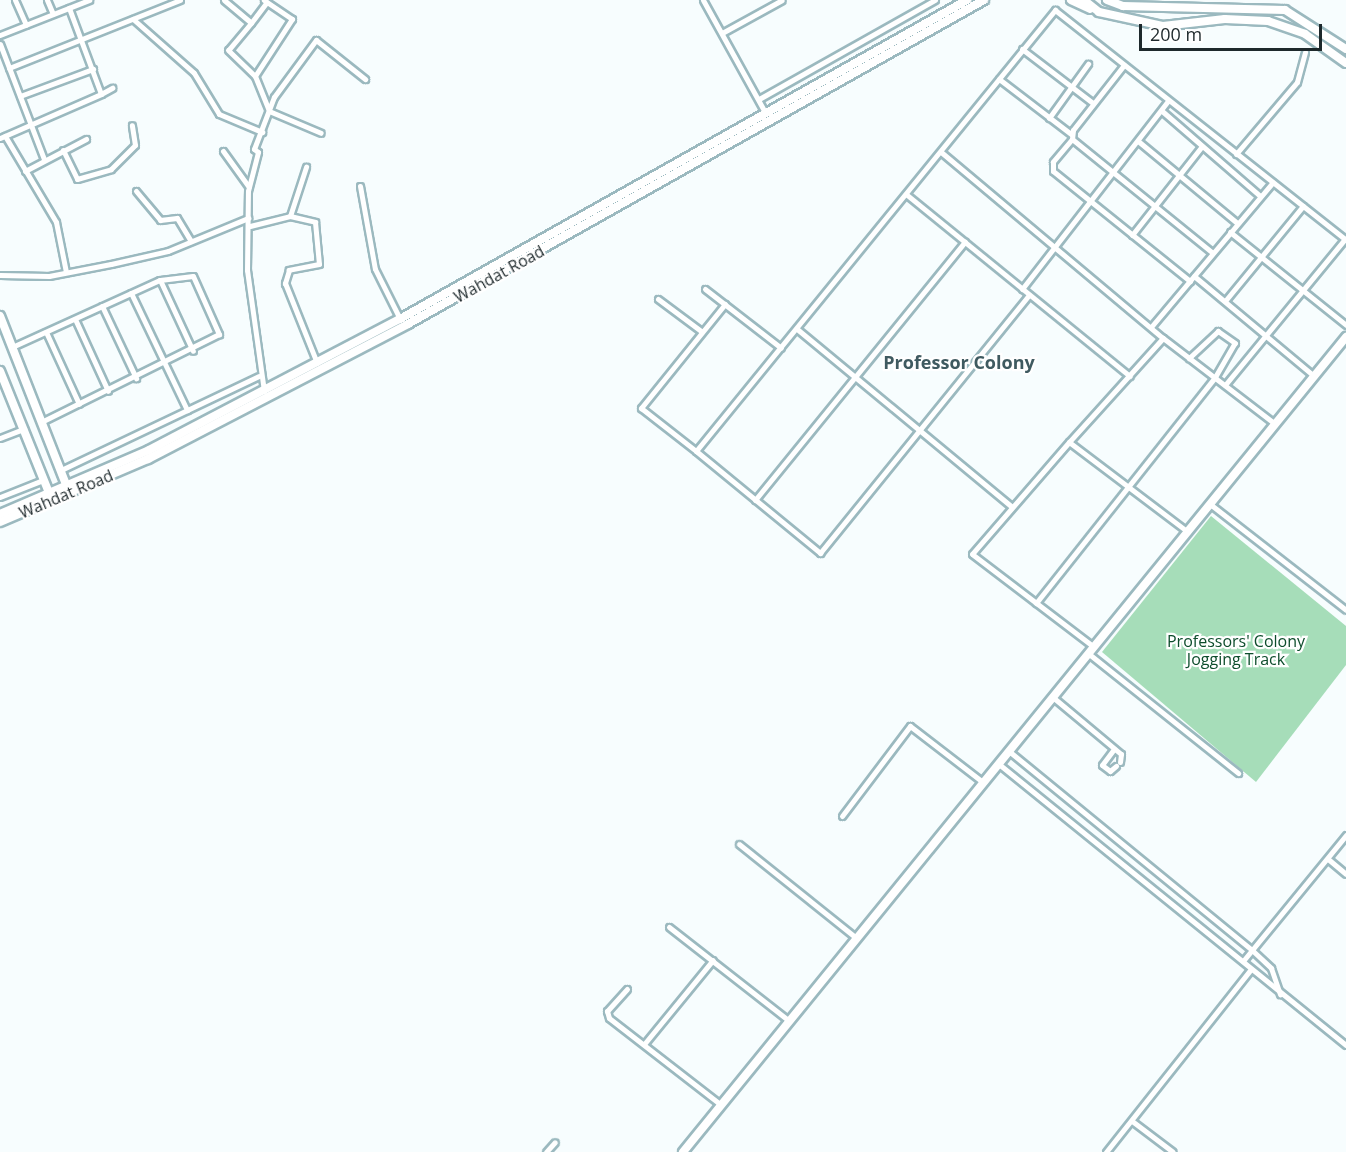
<!DOCTYPE html>
<html>
<head>
<meta charset="utf-8">
<style>
	body { margin:0 }
	#map { position:relative; width:1346px; height:1152px; overflow:hidden; background:#f7fdfe; font-family:"Open Sans",sans-serif }
	div>[style] { position:absolute }
	[style*='--x'] { left:calc(var(--x)*1px); top:calc(var(--y)*1px); width:calc(var(--w)*1px); rotate:calc(var(--a)*1deg) }
	.green>* { inset:0; background:#a6ddb9 }
	.roads { filter:drop-shadow(2px 0 #9bb9bf) drop-shadow(-2px 0 #9bb9bf) drop-shadow(0 2px #9bb9bf) drop-shadow(0 -2px #9bb9bf) }
	.street>* { height:5px; margin:-2.5px; padding:0 2.5px; transform-origin:2.5px; border-radius:2.5px; background:#fff }
	.secondary>* { height:8px; margin:-4px; padding:0 4px; transform-origin:4px; border-radius:4px; background:#fff }
	span { translate:-50% -50%; white-space:nowrap; text-align:center; line-height:1.15; -webkit-text-stroke:4.5px #fff; paint-order:stroke }
	.street-label { font-size:16px; color:#1e292c }
	.park-label { font-size:16px; color:#0d4d2c }
	.neighbourhood-label { font-size:18px; color:#3f5a60; font-weight:700 }
	.scale { position:absolute; left:1139px; top:24px; width:183px; height:27px; box-sizing:border-box; border:3px solid #1e292c; border-top:0; padding-left:8px; font-size:18px; line-height:21px; white-space:nowrap; color:#1e292c; -webkit-text-stroke:4px #fff; paint-order:stroke }
</style>
</head>
<body>
<div id="map">
	<div class="green">
		<div style="clip-path:polygon(1211px 516px,1346px 626px,1346px 665px,1256px 782px,1102px 652px)"></div>
	</div>
	<div class="roads">
		<div class="street">
			<div style="--x:15;--y:0;--w:27;--a:66"></div>
			<div style="--x:47;--y:0;--w:15;--a:67"></div>
			<div style="--x:224;--y:0;--w:35;--a:40"></div>
			<div style="--x:251;--y:23;--w:35;--a:130"></div>
			<div style="--x:228;--y:50;--w:37;--a:44"></div>
			<div style="--x:255;--y:76;--w:38;--a:68"></div>
			<div style="--x:269;--y:111;--w:56;--a:22.9"></div>
			<div style="--x:703;--y:0;--w:130;--a:61.1"></div>
			<div style="--x:133;--y:19;--w:81;--a:41.5"></div>
			<div style="--x:194;--y:73;--w:48;--a:58.6"></div>
			<div style="--x:219;--y:114;--w:47;--a:22.7"></div>
			<div style="--x:251;--y:23;--w:26;--a:-53"></div>
			<div style="--x:722;--y:33;--w:68;--a:-28.8"></div>
			<div style="--x:0;--y:35;--w:96;--a:-21.5"></div>
			<div style="--x:0;--y:44;--w:123;--a:69.1"></div>
			<div style="--x:1022;--y:49;--w:89;--a:37.3"></div>
			<div style="--x:1124;--y:65;--w:83;--a:128.1"></div>
			<div style="--x:1073;--y:130;--w:9;--a:96"></div>
			<div style="--x:1072;--y:139;--w:181;--a:39"></div>
			<div style="--x:9;--y:68;--w:184;--a:-21.7"></div>
			<div style="--x:255;--y:76;--w:68;--a:-57"></div>
			<div style="--x:292;--y:19;--w:34;--a:-146"></div>
			<div style="--x:999;--y:79;--w:91;--a:37.4"></div>
			<div style="--x:101;--y:94;--w:13;--a:-29"></div>
			<div style="--x:20;--y:96;--w:78;--a:-20.3"></div>
			<div style="--x:759;--y:99;--w:202;--a:-29.4"></div>
			<div style="--x:1162;--y:111;--w:130;--a:40.9"></div>
			<div style="--x:1049;--y:118;--w:67;--a:-54.2"></div>
			<div style="--x:5;--y:136;--w:100;--a:59.3"></div>
			<div style="--x:56;--y:222;--w:51;--a:78.7"></div>
			<div style="--x:0;--y:138;--w:110;--a:-23.5"></div>
			<div style="--x:101;--y:94;--w:92;--a:-110.4"></div>
			<div style="--x:1072;--y:139;--w:30;--a:130"></div>
			<div style="--x:1053;--y:162;--w:9;--a:90"></div>
			<div style="--x:1053;--y:171;--w:176;--a:38.8"></div>
			<div style="--x:1138;--y:141;--w:129;--a:39.6"></div>
			<div style="--x:63;--y:150;--w:32;--a:64"></div>
			<div style="--x:77;--y:179;--w:35;--a:-16"></div>
			<div style="--x:111;--y:169;--w:34;--a:-45"></div>
			<div style="--x:135;--y:145;--w:20;--a:-99"></div>
			<div style="--x:223;--y:151;--w:44;--a:54.2"></div>
			<div style="--x:941;--y:152;--w:290;--a:40"></div>
			<div style="--x:1163;--y:338;--w:140;--a:132.1"></div>
			<div style="--x:1069;--y:442;--w:149;--a:37.1"></div>
			<div style="--x:1236;--y:154;--w:94;--a:-49.7"></div>
			<div style="--x:1297;--y:82;--w:31;--a:-75"></div>
			<div style="--x:25;--y:171;--w:69;--a:-27.7"></div>
			<div style="--x:360;--y:186;--w:84;--a:79.8"></div>
			<div style="--x:375;--y:269;--w:56;--a:63.4"></div>
			<div style="--x:136;--y:191;--w:38;--a:50"></div>
			<div style="--x:160;--y:220;--w:17;--a:-7"></div>
			<div style="--x:177;--y:218;--w:27;--a:59"></div>
			<div style="--x:907;--y:195;--w:287;--a:39.1"></div>
			<div style="--x:290;--y:216;--w:52;--a:-71.9"></div>
			<div style="--x:250;--y:226;--w:41;--a:-14"></div>
			<div style="--x:290;--y:216;--w:26;--a:13"></div>
			<div style="--x:315;--y:222;--w:42;--a:84.6"></div>
			<div style="--x:319;--y:264;--w:31;--a:169"></div>
			<div style="--x:289;--y:270;--w:14;--a:107"></div>
			<div style="--x:285;--y:283;--w:86;--a:68.2"></div>
			<div style="--x:1230;--y:232;--w:149;--a:38.7"></div>
			<div style="--x:1132;--y:235;--w:113;--a:-51.8"></div>
			<div style="--x:0;--y:275;--w:49;--a:1.2"></div>
			<div style="--x:49;--y:276;--w:63;--a:-11"></div>
			<div style="--x:111;--y:264;--w:58;--a:-12.8"></div>
			<div style="--x:168;--y:251;--w:87;--a:-22.4"></div>
			<div style="--x:1194;--y:276;--w:156;--a:39.8"></div>
			<div style="--x:160;--y:280;--w:78;--a:65.1"></div>
			<div style="--x:705;--y:289;--w:96;--a:37.8"></div>
			<div style="--x:1022;--y:289;--w:238;--a:-52.2"></div>
			<div style="--x:131;--y:293;--w:130;--a:64.4"></div>
			<div style="--x:658;--y:299;--w:54;--a:36.7"></div>
			<div style="--x:1225;--y:301;--w:123;--a:-50.6"></div>
			<div style="--x:725;--y:304;--w:134;--a:128.9"></div>
			<div style="--x:641;--y:408;--w:70;--a:38"></div>
			<div style="--x:696;--y:451;--w:569;--a:-50.85"></div>
			<div style="--x:1055;--y:10;--w:371;--a:38.3"></div>
			<div style="--x:102;--y:306;--w:80;--a:64.7"></div>
			<div style="--x:75;--y:319;--w:79;--a:65.4"></div>
			<div style="--x:1151;--y:327;--w:189;--a:-49.9"></div>
			<div style="--x:797;--y:329;--w:278;--a:39.6"></div>
			<div style="--x:46;--y:332;--w:79;--a:65.4"></div>
			<div style="--x:1163;--y:338;--w:141;--a:37.5"></div>
			<div style="--x:12;--y:347;--w:162;--a:-24.4"></div>
			<div style="--x:160;--y:280;--w:33;--a:-7"></div>
			<div style="--x:193;--y:276;--w:64;--a:65.9"></div>
			<div style="--x:219;--y:334;--w:199;--a:153.7"></div>
			<div style="--x:1225;--y:385;--w:189;--a:-50.6"></div>
			<div style="--x:264;--y:391;--w:122;--a:-98"></div>
			<div style="--x:247;--y:270;--w:79;--a:-89.3"></div>
			<div style="--x:248;--y:191;--w:40;--a:-75.6"></div>
			<div style="--x:258;--y:152;--w:5;--a:-143"></div>
			<div style="--x:254;--y:149;--w:56;--a:-69"></div>
			<div style="--x:274;--y:97;--w:71;--a:-53.6"></div>
			<div style="--x:316;--y:40;--w:63;--a:38.5"></div>
			<div style="--x:0;--y:438;--w:26;--a:-21"></div>
			<div style="--x:1069;--y:442;--w:148;--a:130.9"></div>
			<div style="--x:972;--y:554;--w:153;--a:37.3"></div>
			<div style="--x:696;--y:451;--w:161;--a:39.4"></div>
			<div style="--x:820;--y:553;--w:332;--a:-51"></div>
			<div style="--x:61;--y:470;--w:219;--a:-25.4"></div>
			<div style="--x:0;--y:497;--w:46;--a:-21.6"></div>
			<div style="--x:755;--y:500;--w:333;--a:-50.9"></div>
			<div style="--x:1210;--y:504;--w:172;--a:37.9"></div>
			<div style="--x:1036;--y:603;--w:288;--a:-51.6"></div>
			<div style="--x:1215;--y:377;--w:39;--a:-60"></div>
			<div style="--x:1235;--y:343;--w:21;--a:-145"></div>
			<div style="--x:1218;--y:331;--w:40;--a:137"></div>
			<div style="--x:1089;--y:654;--w:191;--a:38.6"></div>
			<div style="--x:1055;--y:699;--w:86;--a:39.8"></div>
			<div style="--x:1121;--y:754;--w:8;--a:97"></div>
			<div style="--x:1114;--y:749;--w:20;--a:127"></div>
			<div style="--x:1102;--y:765;--w:10;--a:37"></div>
			<div style="--x:1110;--y:771;--w:8;--a:-40"></div>
			<div style="--x:1010;--y:752;--w:314;--a:39.3"></div>
			<div style="--x:1253;--y:951;--w:25;--a:43"></div>
			<div style="--x:1271;--y:968;--w:28;--a:71"></div>
			<div style="--x:1000;--y:765;--w:445;--a:39"></div>
			<div style="--x:842;--y:816;--w:113;--a:-52.9"></div>
			<div style="--x:910;--y:726;--w:93;--a:37.6"></div>
			<div style="--x:739;--y:844;--w:147;--a:38.7"></div>
			<div style="--x:1328;--y:859;--w:23;--a:40"></div>
			<div style="--x:669;--y:927;--w:151;--a:38"></div>
			<div style="--x:1243;--y:961;--w:163;--a:-50.7"></div>
			<div style="--x:627;--y:989;--w:30;--a:132"></div>
			<div style="--x:607;--y:1011;--w:7;--a:74"></div>
			<div style="--x:609;--y:1018;--w:142;--a:37.8"></div>
			<div style="--x:645;--y:1043;--w:107;--a:-50.7"></div>
			<div style="--x:1132;--y:1121;--w:51;--a:37.1"></div>
			<div style="--x:546;--y:1152;--w:13;--a:-48"></div>
			<div style="--x:1106;--y:1152;--w:233;--a:-51.6"></div>
		</div>
		<div class="secondary">
			<div style="--x:1071;--y:0;--w:21;--a:25"></div>
			<div style="--x:1084;--y:0;--w:19;--a:39"></div>
			<div style="--x:1099;--y:12;--w:66;--a:12.3"></div>
			<div style="--x:1163;--y:26;--w:62;--a:-6.4"></div>
			<div style="--x:1225;--y:19;--w:43;--a:2.7"></div>
			<div style="--x:1268;--y:21;--w:39;--a:19"></div>
			<div style="--x:1305;--y:34;--w:50;--a:35.3"></div>
			<div style="--x:1107;--y:0;--w:17;--a:21"></div>
			<div style="--x:1123;--y:6;--w:162;--a:1.4"></div>
			<div style="--x:1285;--y:10;--w:72;--a:32.6"></div>
			<div style="--x:0;--y:316;--w:189;--a:68.6"></div>
			<div style="--x:0;--y:371;--w:137;--a:68.1"></div>
			<div style="--x:0;--y:514;--w:162;--a:-23.2"></div>
			<div style="--x:149;--y:450;--w:283;--a:-27.6"></div>
			<div style="--x:400;--y:319;--w:651;--a:-29.36"></div>
			<div style="--x:0;--y:522;--w:161;--a:-23.1"></div>
			<div style="--x:148;--y:459;--w:293;--a:-27.4"></div>
			<div style="--x:408;--y:324;--w:661;--a:-29.36"></div>
			<div style="--x:683;--y:1152;--w:1051;--a:-50.87"></div>
		</div>
	</div>
	<div class="street-label">
		<span style="left:499px;top:274px;rotate:-29deg">Wahdat Road</span>
		<span style="left:66px;top:494px;rotate:-23deg">Wahdat Road</span>
	</div>
	<div class="park-label">
		<span style="left:1236px;top:650px">Professors' Colony<br>Jogging Track</span>
	</div>
	<div class="neighbourhood-label">
		<span style="left:959px;top:362px">Professor Colony</span>
	</div>
	<div class="scale">200 m</div>
</div>
</body>
</html>
